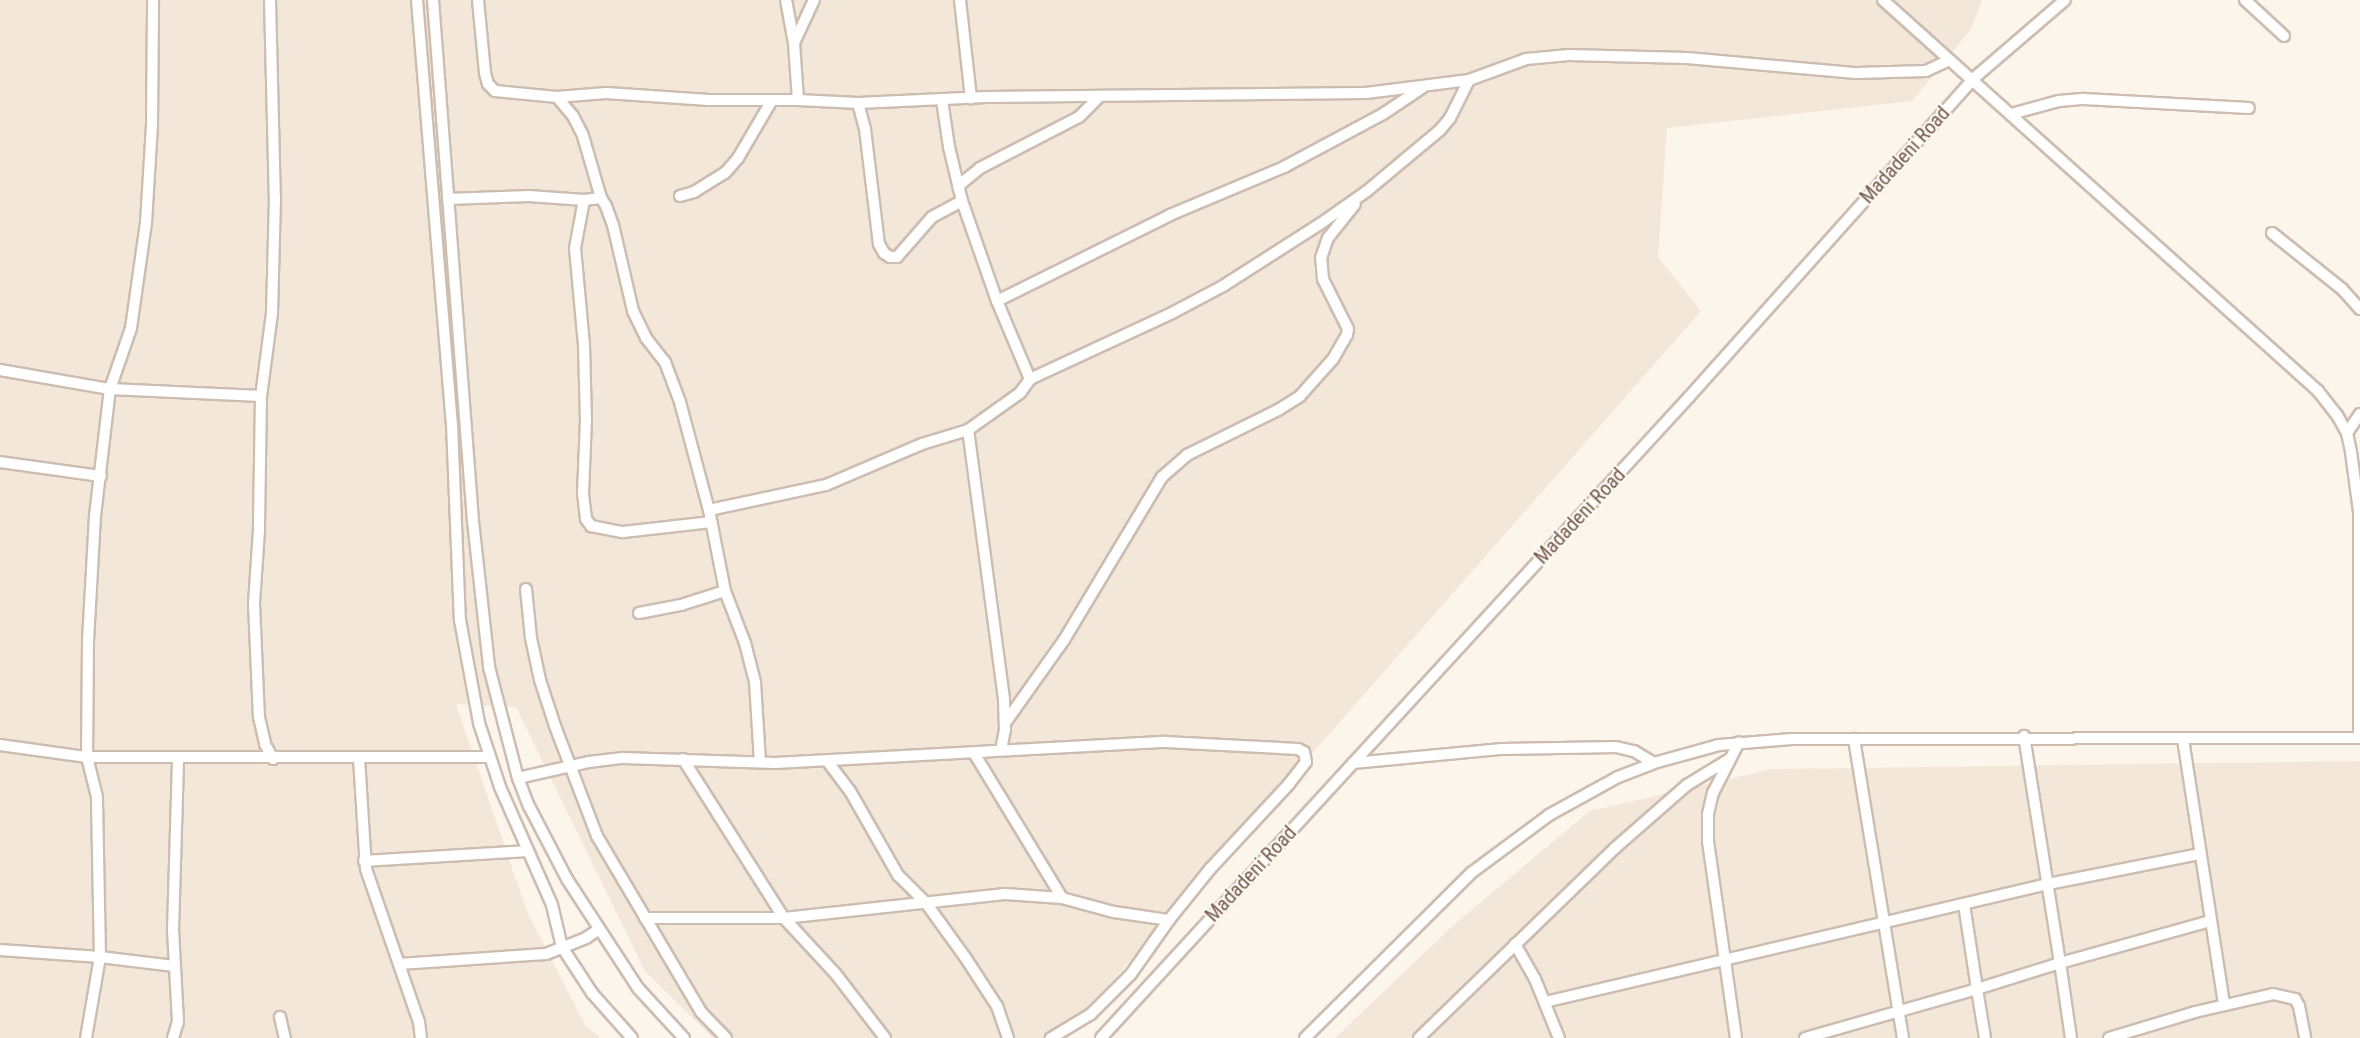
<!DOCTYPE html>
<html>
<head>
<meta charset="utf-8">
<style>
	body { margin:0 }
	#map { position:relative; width:2360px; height:1038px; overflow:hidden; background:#fbf5eb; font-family:"Roboto Condensed",sans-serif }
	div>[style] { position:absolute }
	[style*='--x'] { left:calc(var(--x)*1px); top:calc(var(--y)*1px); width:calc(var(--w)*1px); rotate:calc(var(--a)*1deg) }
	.residential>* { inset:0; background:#f3e7da }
	.roads { filter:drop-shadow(2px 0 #cdbdb1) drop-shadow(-2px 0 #cdbdb1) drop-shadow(0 2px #cdbdb1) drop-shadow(0 -2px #cdbdb1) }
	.minor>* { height:10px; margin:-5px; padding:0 5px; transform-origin:5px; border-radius:5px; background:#fff }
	span { translate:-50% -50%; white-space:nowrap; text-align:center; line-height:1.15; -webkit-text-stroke:4.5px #fef9f2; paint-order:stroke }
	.street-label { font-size:20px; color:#755d4f }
</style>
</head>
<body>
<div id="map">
	<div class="residential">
		<div style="clip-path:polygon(0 0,1982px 0,1971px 29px,1912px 101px,1667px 128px,1658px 257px,1701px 311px,1062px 1038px,713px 1038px,645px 971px,516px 707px,456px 704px,527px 912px,585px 1025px,600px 1038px,0 1038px)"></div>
		<div style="clip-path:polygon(2360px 761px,2360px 1038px,1335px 1038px,1457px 922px,1590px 811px,1772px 769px)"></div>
	</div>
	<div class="roads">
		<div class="minor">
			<div style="--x:270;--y:0;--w:198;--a:88.6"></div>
			<div style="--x:275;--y:198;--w:115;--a:91.5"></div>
			<div style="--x:272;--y:313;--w:84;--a:97.5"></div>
			<div style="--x:261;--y:396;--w:134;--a:90.9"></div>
			<div style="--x:259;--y:530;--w:74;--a:93.9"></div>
			<div style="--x:254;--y:604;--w:113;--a:87.5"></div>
			<div style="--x:259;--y:717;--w:28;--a:77"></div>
			<div style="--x:265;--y:744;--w:17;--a:62"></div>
			<div style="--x:417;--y:0;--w:425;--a:85.3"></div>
			<div style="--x:452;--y:424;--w:196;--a:87.7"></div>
			<div style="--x:460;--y:620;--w:105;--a:79.5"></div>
			<div style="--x:479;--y:723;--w:67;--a:71.8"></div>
			<div style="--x:500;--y:787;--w:129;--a:66.2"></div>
			<div style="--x:552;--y:905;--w:43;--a:76.6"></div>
			<div style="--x:562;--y:947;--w:55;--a:56.9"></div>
			<div style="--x:592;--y:993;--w:60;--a:48.4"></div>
			<div style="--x:433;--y:0;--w:523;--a:85.61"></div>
			<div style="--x:473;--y:521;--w:147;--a:83.7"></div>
			<div style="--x:489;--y:667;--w:115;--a:75.4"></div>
			<div style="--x:518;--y:778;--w:30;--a:69"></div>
			<div style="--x:529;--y:806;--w:82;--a:62.5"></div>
			<div style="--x:567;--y:879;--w:130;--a:56.9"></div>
			<div style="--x:638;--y:988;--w:68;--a:47.4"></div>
			<div style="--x:478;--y:0;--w:73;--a:84.5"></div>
			<div style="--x:485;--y:73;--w:11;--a:75"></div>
			<div style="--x:488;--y:84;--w:10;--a:45"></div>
			<div style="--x:495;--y:91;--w:62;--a:5.5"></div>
			<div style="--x:557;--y:97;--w:49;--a:-4.7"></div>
			<div style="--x:606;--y:93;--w:103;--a:3.9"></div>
			<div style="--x:709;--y:100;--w:89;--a:0"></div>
			<div style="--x:798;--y:100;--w:57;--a:-94"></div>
			<div style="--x:794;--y:43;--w:44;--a:-100.5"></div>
			<div style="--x:960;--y:0;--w:99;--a:83.6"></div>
			<div style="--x:1883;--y:0;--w:585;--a:41.95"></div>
			<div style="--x:2318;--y:391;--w:31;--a:52"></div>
			<div style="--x:2337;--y:415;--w:21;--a:61"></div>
			<div style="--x:2347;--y:433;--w:19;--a:78"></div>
			<div style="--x:2351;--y:452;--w:60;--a:82.3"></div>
			<div style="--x:2359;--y:511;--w:227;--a:90"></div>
			<div style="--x:2245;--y:0;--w:53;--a:42.7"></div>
			<div style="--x:794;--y:43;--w:47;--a:-65.1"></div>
			<div style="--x:557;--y:97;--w:25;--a:50"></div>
			<div style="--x:573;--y:116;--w:22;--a:63"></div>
			<div style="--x:583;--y:136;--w:65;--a:73.8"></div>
			<div style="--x:798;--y:100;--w:60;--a:2.9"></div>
			<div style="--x:858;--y:103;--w:128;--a:-2.7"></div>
			<div style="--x:986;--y:97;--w:380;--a:-0.6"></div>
			<div style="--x:1366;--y:93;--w:104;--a:-7.2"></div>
			<div style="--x:1469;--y:80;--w:61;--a:-20.2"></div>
			<div style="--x:1526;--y:59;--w:43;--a:-5.3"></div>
			<div style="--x:1569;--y:55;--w:118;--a:1.5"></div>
			<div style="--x:1687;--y:58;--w:170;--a:5.1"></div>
			<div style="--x:1856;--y:73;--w:70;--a:-1.6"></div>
			<div style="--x:1926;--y:71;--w:26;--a:-25"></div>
			<div style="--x:942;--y:100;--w:48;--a:81.5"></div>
			<div style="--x:949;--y:147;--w:56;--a:76.5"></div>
			<div style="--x:962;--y:201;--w:106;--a:70.7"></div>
			<div style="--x:997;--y:301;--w:85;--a:67.1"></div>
			<div style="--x:858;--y:103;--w:27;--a:75"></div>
			<div style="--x:865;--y:129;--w:116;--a:83.1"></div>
			<div style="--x:879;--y:244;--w:10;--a:61"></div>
			<div style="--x:884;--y:253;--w:7;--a:34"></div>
			<div style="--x:890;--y:257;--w:7;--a:0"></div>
			<div style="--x:897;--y:257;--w:53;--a:-48.8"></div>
			<div style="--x:932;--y:217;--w:34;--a:-28"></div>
			<div style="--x:2011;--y:114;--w:50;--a:-15.2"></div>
			<div style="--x:2059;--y:101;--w:25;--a:-5"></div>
			<div style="--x:2084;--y:99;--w:165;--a:3.1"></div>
			<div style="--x:958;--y:186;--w:28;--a:-39"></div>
			<div style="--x:980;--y:168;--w:111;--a:-27.3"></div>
			<div style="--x:1079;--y:117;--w:30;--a:-45"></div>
			<div style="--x:680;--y:196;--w:15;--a:-16"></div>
			<div style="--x:694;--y:192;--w:36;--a:-32"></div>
			<div style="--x:725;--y:173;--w:20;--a:-49"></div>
			<div style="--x:738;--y:158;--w:67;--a:-59.6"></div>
			<div style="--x:448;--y:199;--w:81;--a:-2.1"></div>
			<div style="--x:529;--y:196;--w:55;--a:4.2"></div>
			<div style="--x:584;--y:200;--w:17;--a:-7"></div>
			<div style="--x:601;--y:198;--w:9;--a:58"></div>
			<div style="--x:606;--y:206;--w:20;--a:70"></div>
			<div style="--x:613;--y:225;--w:88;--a:76.9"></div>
			<div style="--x:633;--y:311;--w:30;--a:64"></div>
			<div style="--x:646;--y:338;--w:31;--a:52"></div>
			<div style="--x:665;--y:362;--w:43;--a:69.4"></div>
			<div style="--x:680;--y:402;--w:112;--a:75"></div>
			<div style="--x:709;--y:510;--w:83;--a:78.8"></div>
			<div style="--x:725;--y:591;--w:56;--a:69"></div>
			<div style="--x:745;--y:643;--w:40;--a:75.6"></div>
			<div style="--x:755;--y:682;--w:80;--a:86.4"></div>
			<div style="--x:584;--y:200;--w:49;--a:100.6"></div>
			<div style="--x:575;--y:248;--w:97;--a:84.7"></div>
			<div style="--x:584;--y:345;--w:74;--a:88.5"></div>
			<div style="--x:586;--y:419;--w:75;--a:92.3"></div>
			<div style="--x:583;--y:494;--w:25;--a:83"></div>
			<div style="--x:586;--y:519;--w:9;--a:54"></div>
			<div style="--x:591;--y:526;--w:33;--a:11"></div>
			<div style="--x:623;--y:532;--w:89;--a:-6.5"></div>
			<div style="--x:2272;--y:233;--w:90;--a:38.7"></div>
			<div style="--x:2342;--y:289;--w:27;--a:48"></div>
			<div style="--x:997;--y:301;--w:193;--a:-26.4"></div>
			<div style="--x:1170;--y:215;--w:124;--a:-22.8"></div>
			<div style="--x:1284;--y:167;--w:112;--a:-28.2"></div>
			<div style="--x:1383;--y:114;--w:47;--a:-33.7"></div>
			<div style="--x:0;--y:370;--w:112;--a:9.8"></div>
			<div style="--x:110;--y:389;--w:151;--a:2.7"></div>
			<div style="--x:2347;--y:433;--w:23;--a:-56"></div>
			<div style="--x:0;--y:462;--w:102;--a:7.9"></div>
			<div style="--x:709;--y:510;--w:120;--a:-12.1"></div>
			<div style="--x:826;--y:485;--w:104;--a:-23.1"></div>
			<div style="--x:922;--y:444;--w:48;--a:-16.9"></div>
			<div style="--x:526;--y:589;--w:49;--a:84.2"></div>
			<div style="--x:531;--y:638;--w:43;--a:77.9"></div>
			<div style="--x:540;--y:680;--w:48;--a:71.9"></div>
			<div style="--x:555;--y:726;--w:118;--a:69.1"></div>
			<div style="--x:597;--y:836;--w:204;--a:59.4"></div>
			<div style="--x:701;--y:1012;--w:36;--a:46"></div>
			<div style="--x:639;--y:613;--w:43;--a:-10.8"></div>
			<div style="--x:681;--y:605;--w:46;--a:-17.7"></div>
			<div style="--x:1005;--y:723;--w:102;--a:-54.6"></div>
			<div style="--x:1064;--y:640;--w:190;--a:-59"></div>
			<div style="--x:1162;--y:477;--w:33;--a:-41"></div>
			<div style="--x:1187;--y:455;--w:102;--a:-26.3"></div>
			<div style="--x:1278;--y:410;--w:26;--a:-32"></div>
			<div style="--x:1300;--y:396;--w:50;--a:-48.3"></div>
			<div style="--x:1333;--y:359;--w:28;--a:-60"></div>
			<div style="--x:1347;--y:335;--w:6;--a:-81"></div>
			<div style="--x:1348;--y:329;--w:56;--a:-116.6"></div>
			<div style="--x:1323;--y:279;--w:21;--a:-95"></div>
			<div style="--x:1321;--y:258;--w:21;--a:-71"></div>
			<div style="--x:1328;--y:238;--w:43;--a:-51.5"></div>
			<div style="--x:1854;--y:739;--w:303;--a:80.7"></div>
			<div style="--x:2183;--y:739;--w:269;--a:81.2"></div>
			<div style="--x:0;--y:745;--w:88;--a:7.9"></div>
			<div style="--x:87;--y:757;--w:402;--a:0"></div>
			<div style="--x:1001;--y:750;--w:20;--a:-79"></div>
			<div style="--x:1005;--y:730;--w:31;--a:-92"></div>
			<div style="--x:1004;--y:699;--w:271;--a:-97.6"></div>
			<div style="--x:968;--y:430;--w:64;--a:-35.4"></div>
			<div style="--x:1020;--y:393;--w:17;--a:-54"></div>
			<div style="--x:1030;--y:379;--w:157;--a:-24.9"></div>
			<div style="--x:1172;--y:313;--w:58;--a:-27.9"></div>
			<div style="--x:1223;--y:286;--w:115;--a:-32.6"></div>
			<div style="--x:1320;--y:224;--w:57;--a:-35.1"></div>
			<div style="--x:1367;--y:191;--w:95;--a:-39.9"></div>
			<div style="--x:1440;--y:130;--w:16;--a:-50"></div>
			<div style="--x:1450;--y:118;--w:42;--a:-63.4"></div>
			<div style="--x:974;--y:753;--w:170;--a:58.7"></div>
			<div style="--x:359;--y:758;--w:111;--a:86.4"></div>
			<div style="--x:366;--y:869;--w:162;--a:70.9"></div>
			<div style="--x:419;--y:1022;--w:16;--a:83"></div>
			<div style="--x:683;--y:759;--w:188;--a:57.6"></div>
			<div style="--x:784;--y:918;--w:75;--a:47.2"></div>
			<div style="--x:835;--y:973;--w:82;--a:52.4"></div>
			<div style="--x:828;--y:762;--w:36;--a:53"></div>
			<div style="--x:850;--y:791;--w:97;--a:60.3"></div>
			<div style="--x:898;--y:875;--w:40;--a:45"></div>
			<div style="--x:926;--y:903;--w:67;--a:54.2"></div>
			<div style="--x:965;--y:957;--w:59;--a:56.9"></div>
			<div style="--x:997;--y:1006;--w:34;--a:71"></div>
			<div style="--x:1353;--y:763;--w:150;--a:-5.4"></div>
			<div style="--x:1502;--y:749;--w:114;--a:-1"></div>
			<div style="--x:1616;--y:747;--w:18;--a:13"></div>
			<div style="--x:1634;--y:751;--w:23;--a:31"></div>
			<div style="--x:518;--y:778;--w:73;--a:-12.7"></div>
			<div style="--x:589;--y:762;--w:34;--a:-7"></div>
			<div style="--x:623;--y:758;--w:152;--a:1.9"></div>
			<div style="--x:775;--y:763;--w:391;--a:-3.1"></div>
			<div style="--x:1165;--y:742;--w:133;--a:3"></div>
			<div style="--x:1298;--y:749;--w:7;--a:27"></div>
			<div style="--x:1304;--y:752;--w:10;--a:79"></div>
			<div style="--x:1306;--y:762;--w:28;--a:128"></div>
			<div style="--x:1289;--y:784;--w:116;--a:132.9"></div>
			<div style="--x:1210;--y:869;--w:65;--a:128.8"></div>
			<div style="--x:1169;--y:920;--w:66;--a:125.1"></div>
			<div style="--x:1131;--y:974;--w:57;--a:135"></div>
			<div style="--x:1091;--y:1014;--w:47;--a:149"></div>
			<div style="--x:364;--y:861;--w:164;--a:-3.5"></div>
			<div style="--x:645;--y:918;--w:139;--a:0"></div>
			<div style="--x:784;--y:918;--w:222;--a:-6.2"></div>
			<div style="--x:1005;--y:894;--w:57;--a:4"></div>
			<div style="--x:1062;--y:898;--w:54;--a:15.1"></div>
			<div style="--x:1114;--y:912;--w:56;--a:8.3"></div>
			<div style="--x:1515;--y:944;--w:40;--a:60.3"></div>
			<div style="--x:1535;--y:979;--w:64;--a:67.9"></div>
			<div style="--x:0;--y:950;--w:100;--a:4"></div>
			<div style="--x:100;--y:957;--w:160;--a:-91.1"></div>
			<div style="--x:97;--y:797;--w:41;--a:-104"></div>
			<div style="--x:87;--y:757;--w:116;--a:-89.5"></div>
			<div style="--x:88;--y:641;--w:125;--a:-86.8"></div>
			<div style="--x:95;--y:516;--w:128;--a:-83.3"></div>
			<div style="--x:110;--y:389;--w:65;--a:-71"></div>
			<div style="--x:131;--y:328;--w:106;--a:-81.9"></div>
			<div style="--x:146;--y:223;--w:99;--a:-86.5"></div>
			<div style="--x:152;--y:124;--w:124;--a:-89.5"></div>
			<div style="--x:399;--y:964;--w:147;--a:-3.9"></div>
			<div style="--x:546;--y:954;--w:43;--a:-21.8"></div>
			<div style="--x:586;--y:938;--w:14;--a:-34"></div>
			<div style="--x:1545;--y:1002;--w:517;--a:-13.2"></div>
			<div style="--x:2048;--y:884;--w:154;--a:-11.2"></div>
			<div style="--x:280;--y:1017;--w:22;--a:77"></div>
			<div style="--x:86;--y:1038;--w:82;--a:-80.2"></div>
			<div style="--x:100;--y:957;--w:75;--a:6.9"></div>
			<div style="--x:173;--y:1038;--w:17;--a:-73"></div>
			<div style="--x:178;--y:1022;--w:92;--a:-93.1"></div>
			<div style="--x:173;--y:930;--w:173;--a:-88.3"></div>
			<div style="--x:1101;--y:1038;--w:870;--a:-47.47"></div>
			<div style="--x:1689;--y:397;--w:426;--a:-48.2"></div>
			<div style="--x:1973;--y:79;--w:121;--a:-40.7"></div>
			<div style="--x:1305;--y:1038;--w:234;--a:-44.8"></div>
			<div style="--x:1471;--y:873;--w:97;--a:-36.6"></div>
			<div style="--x:1549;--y:815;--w:79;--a:-28.8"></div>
			<div style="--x:1618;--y:777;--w:39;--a:-21"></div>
			<div style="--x:1654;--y:763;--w:67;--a:-15.5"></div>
			<div style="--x:1719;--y:745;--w:73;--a:-4.7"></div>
			<div style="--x:1792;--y:739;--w:568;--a:-0.1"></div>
			<div style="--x:1419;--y:1038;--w:273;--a:-44.1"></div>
			<div style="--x:1615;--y:848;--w:96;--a:-41.2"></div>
			<div style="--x:1687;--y:785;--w:48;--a:-31.4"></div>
			<div style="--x:1736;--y:1038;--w:199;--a:-98.1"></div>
			<div style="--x:1708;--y:841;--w:27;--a:-90"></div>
			<div style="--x:1708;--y:814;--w:22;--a:-77"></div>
			<div style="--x:1713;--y:793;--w:57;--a:-63"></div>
			<div style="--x:1805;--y:1038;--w:179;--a:-15.9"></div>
			<div style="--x:1977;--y:989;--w:86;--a:-98.7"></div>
			<div style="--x:1985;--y:1038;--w:50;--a:-99.3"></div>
			<div style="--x:1977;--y:989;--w:87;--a:-17.4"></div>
			<div style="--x:2060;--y:963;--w:230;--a:-99"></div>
			<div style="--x:2071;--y:1038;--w:76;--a:-98.3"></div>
			<div style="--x:2060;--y:963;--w:156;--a:-15.6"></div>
			<div style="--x:2109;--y:1038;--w:90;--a:-16.8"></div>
			<div style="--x:2195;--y:1012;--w:80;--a:-13"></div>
			<div style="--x:2273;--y:994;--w:23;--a:13"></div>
			<div style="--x:2295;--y:999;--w:8;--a:60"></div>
			<div style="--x:2299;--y:1006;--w:33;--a:79"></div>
		</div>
	</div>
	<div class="street-label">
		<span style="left:1905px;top:155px;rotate:-48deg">Madadeni Road</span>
		<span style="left:1580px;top:516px;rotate:-47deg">Madadeni Road</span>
		<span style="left:1251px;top:874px;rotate:-47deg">Madadeni Road</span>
	</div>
</div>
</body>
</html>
